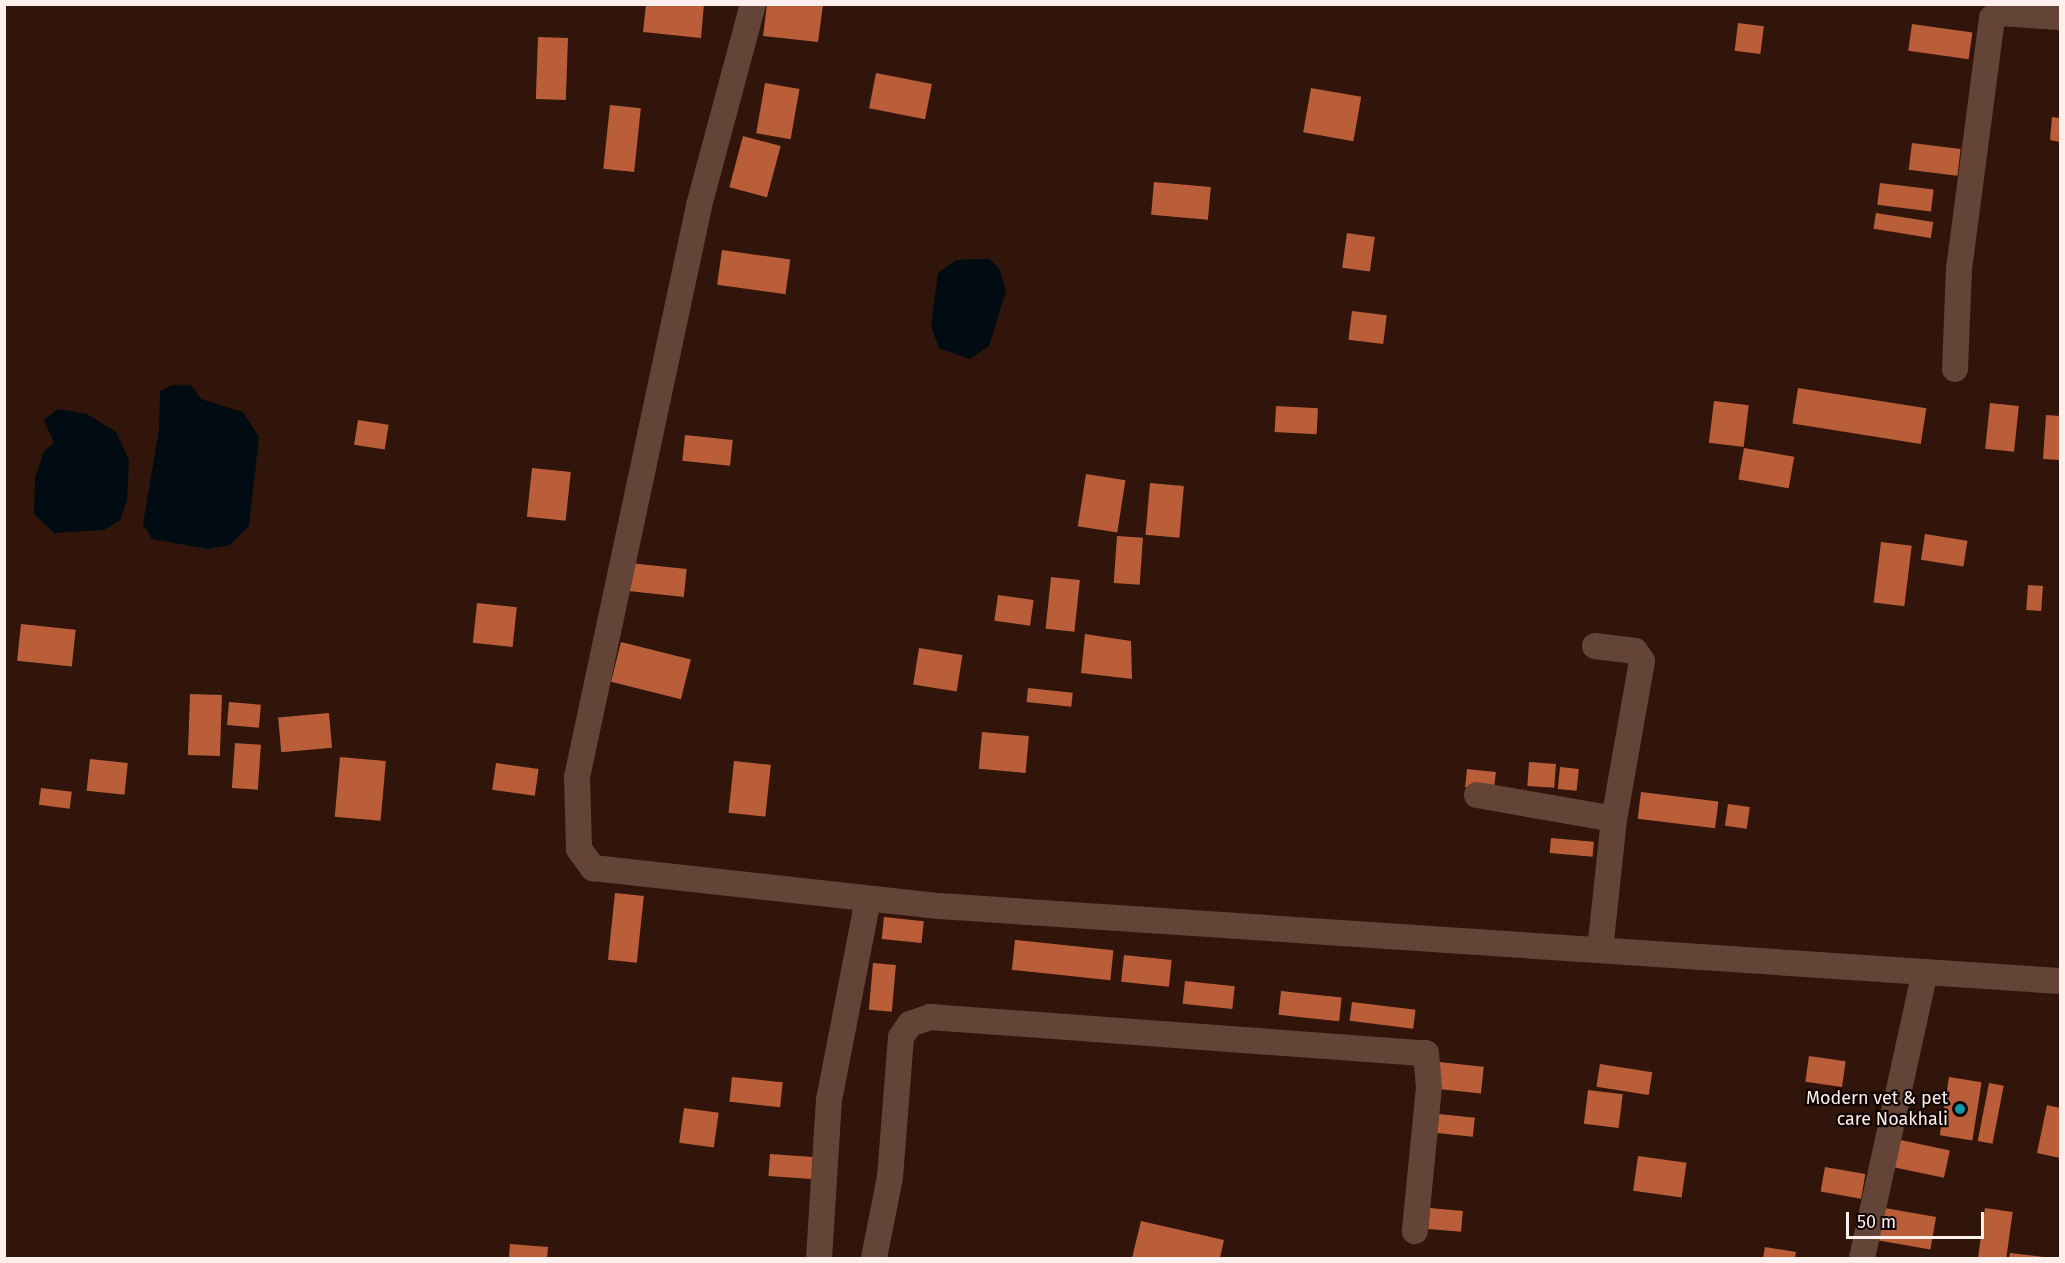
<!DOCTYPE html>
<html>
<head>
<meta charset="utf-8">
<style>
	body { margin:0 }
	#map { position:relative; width:2065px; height:1263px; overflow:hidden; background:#31150a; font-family:"Fira Sans",sans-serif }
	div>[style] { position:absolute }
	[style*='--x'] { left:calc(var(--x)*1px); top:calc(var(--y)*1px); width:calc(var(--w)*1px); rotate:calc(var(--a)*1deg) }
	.water>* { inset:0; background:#000c11 }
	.building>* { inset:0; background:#b95e39; transform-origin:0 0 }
	.minor>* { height:26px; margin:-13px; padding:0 13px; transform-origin:13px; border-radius:13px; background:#654438 }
	.dots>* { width:16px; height:16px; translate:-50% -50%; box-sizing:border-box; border:3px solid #100502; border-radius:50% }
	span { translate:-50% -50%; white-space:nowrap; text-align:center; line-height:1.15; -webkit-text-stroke:4.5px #100502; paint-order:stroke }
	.poi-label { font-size:18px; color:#fdf0ec }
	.right { translate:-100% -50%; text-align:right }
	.frame { position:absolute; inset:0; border:6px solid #fdf0ec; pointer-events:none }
	.scale { position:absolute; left:1846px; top:1212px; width:138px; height:27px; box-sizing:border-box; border:3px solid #fdf0ec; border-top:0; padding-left:8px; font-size:18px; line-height:21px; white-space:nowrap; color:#fdf0ec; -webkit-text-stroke:4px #100502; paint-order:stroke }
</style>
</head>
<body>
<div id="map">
	<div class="water">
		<div style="clip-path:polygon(973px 259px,989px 259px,999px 268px,1006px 291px,989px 346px,970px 359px,939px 348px,931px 326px,938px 273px,956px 260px)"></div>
		<div style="clip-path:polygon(172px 385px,191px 385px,201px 399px,243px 412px,259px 437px,249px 526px,230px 545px,208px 549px,152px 539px,143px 524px,159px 430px,160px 391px)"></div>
		<div style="clip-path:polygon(58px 409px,87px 414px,116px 432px,129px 460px,127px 501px,120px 520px,104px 530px,54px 533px,34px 514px,35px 478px,44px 451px,54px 443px,44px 420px)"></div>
	</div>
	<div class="building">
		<div style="clip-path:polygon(646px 4px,704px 4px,701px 38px,643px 32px)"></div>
		<div style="clip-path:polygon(767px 4px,823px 5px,818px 42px,763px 36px)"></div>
		<div style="left:1738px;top:23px;width:26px;height:28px;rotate:7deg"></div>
		<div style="left:1912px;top:24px;width:61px;height:27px;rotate:8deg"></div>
		<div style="left:538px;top:37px;width:30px;height:62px;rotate:2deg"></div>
		<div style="left:876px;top:73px;width:57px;height:36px;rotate:11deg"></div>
		<div style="left:765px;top:83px;width:35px;height:51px;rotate:10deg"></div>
		<div style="left:1311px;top:88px;width:51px;height:45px;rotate:10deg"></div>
		<div style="left:610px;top:105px;width:31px;height:64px;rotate:6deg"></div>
		<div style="clip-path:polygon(2052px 117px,2060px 118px,2060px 142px,2050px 140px)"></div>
		<div style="left:743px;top:136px;width:39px;height:53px;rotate:15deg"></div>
		<div style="left:1912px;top:143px;width:49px;height:27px;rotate:7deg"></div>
		<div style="left:1154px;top:182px;width:57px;height:33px;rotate:5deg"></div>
		<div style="left:1880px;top:183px;width:54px;height:22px;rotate:7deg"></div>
		<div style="left:1876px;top:213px;width:58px;height:16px;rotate:9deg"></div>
		<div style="left:1347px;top:233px;width:28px;height:35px;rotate:8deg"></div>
		<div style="left:722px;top:250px;width:69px;height:35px;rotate:8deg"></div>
		<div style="left:1352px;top:311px;width:35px;height:29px;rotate:7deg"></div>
		<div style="left:1798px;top:388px;width:130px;height:36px;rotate:9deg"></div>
		<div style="left:1714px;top:401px;width:35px;height:42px;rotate:7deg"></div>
		<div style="left:1990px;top:403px;width:29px;height:46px;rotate:6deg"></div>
		<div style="left:1276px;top:406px;width:42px;height:26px;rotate:3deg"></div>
		<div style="clip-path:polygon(2046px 415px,2060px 416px,2060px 460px,2043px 459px)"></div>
		<div style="left:358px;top:420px;width:31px;height:25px;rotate:9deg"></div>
		<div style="left:685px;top:435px;width:48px;height:26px;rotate:6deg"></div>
		<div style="left:1744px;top:448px;width:51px;height:32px;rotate:10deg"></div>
		<div style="left:532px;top:468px;width:39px;height:49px;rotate:6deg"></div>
		<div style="left:1086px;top:474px;width:40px;height:53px;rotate:9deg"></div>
		<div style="left:1150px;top:483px;width:34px;height:52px;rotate:5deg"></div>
		<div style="left:1925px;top:534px;width:43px;height:26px;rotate:9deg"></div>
		<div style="left:1117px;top:536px;width:26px;height:47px;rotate:4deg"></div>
		<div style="left:1881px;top:542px;width:31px;height:61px;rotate:7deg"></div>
		<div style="left:629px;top:563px;width:58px;height:28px;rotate:6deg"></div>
		<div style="left:1051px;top:577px;width:29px;height:52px;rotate:6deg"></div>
		<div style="left:2028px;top:585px;width:15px;height:25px;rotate:4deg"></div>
		<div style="left:998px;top:595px;width:36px;height:26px;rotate:8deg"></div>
		<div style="left:477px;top:603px;width:40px;height:40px;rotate:6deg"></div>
		<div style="left:21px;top:624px;width:55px;height:37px;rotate:6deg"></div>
		<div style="clip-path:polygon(1085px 634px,1131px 641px,1132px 679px,1081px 673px)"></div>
		<div style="left:621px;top:642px;width:72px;height:41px;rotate:14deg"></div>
		<div style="left:919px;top:648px;width:44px;height:37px;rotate:9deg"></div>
		<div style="left:1028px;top:688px;width:45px;height:14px;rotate:6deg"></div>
		<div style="left:190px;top:694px;width:32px;height:61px;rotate:2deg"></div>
		<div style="left:229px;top:702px;width:32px;height:23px;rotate:5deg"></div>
		<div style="left:329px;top:713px;width:35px;height:51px;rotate:85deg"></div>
		<div style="left:982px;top:732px;width:47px;height:37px;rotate:5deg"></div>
		<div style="left:235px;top:743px;width:26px;height:45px;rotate:4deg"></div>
		<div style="left:340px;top:757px;width:46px;height:60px;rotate:5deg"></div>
		<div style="left:90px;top:759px;width:38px;height:32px;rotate:6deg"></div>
		<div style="left:734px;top:761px;width:37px;height:52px;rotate:6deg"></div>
		<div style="left:1529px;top:762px;width:27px;height:24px;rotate:4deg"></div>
		<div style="left:496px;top:763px;width:43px;height:27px;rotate:8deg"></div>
		<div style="left:1560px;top:767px;width:19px;height:22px;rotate:6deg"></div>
		<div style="left:1467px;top:769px;width:29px;height:18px;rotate:6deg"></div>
		<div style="left:41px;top:788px;width:31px;height:17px;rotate:7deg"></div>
		<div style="left:1641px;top:792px;width:78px;height:27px;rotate:7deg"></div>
		<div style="left:1728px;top:804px;width:22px;height:22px;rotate:8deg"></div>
		<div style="left:1551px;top:838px;width:43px;height:15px;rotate:5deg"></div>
		<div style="left:615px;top:893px;width:29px;height:67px;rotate:6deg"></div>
		<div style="left:884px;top:917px;width:40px;height:22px;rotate:6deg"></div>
		<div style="left:1015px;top:940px;width:99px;height:30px;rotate:6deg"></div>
		<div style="left:1124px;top:955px;width:48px;height:27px;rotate:6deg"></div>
		<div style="left:873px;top:963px;width:23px;height:47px;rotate:5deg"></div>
		<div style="left:1185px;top:981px;width:50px;height:23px;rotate:6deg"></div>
		<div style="left:1281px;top:991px;width:61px;height:24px;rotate:6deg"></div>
		<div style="left:1352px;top:1002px;width:64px;height:19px;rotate:7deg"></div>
		<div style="left:1809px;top:1056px;width:37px;height:26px;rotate:8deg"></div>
		<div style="left:1439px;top:1062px;width:45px;height:27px;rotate:6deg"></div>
		<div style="left:1600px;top:1064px;width:53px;height:23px;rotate:9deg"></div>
		<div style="left:732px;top:1077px;width:51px;height:25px;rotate:6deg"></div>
		<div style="left:1949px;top:1077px;width:33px;height:59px;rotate:9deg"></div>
		<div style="left:1989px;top:1083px;width:15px;height:59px;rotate:11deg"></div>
		<div style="left:1588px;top:1090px;width:35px;height:34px;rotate:7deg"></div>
		<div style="clip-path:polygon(2047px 1105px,2060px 1108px,2060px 1158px,2037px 1153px)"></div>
		<div style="left:684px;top:1108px;width:35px;height:35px;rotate:8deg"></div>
		<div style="left:1439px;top:1114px;width:36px;height:19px;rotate:6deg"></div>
		<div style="left:1896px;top:1139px;width:55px;height:28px;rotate:12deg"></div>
		<div style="left:770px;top:1154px;width:47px;height:22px;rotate:4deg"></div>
		<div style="left:1638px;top:1156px;width:49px;height:35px;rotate:8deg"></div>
		<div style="left:1825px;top:1167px;width:41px;height:25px;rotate:10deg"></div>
		<div style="left:1879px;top:1207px;width:58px;height:33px;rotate:10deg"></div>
		<div style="left:1430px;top:1208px;width:33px;height:21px;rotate:5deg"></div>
		<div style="left:1985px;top:1208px;width:28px;height:50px;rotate:8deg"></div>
		<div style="clip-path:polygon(1141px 1221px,1224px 1240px,1220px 1258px,1132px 1258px)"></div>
		<div style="clip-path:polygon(510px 1244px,548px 1247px,547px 1258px,509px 1258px)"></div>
		<div style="clip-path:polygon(1765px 1247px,1796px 1252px,1795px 1258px,1763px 1258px)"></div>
		<div style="clip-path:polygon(2010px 1253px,2044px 1257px,2044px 1258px,2009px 1258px)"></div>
	</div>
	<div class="minor">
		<div style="--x:753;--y:4;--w:209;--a:105"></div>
		<div style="--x:699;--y:206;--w:584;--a:102.06"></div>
		<div style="--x:577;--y:777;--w:72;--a:88.4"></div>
		<div style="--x:579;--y:849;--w:24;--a:54"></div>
		<div style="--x:593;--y:868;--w:348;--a:6.3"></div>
		<div style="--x:939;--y:906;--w:1124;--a:3.83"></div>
		<div style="--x:1955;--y:369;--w:100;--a:-87.7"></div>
		<div style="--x:1959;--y:269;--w:253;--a:-82.5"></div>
		<div style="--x:1992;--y:18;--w:9;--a:-36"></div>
		<div style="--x:1999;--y:13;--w:61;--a:3.8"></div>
		<div style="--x:1595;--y:646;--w:40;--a:7.1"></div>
		<div style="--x:1635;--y:651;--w:12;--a:55"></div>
		<div style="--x:1642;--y:661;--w:160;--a:100"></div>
		<div style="--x:1614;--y:819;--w:131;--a:96.1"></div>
		<div style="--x:1477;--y:795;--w:139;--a:9.9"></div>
		<div style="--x:819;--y:1258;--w:158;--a:-86.4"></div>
		<div style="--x:829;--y:1100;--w:205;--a:-79"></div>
		<div style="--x:874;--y:1258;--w:83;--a:-78.8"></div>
		<div style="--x:890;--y:1177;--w:140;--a:-85.5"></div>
		<div style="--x:901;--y:1037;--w:16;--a:-55"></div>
		<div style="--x:910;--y:1024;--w:21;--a:-19"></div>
		<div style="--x:930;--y:1017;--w:497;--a:4.2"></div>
		<div style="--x:1426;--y:1053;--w:34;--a:85"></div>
		<div style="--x:1429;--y:1087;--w:145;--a:95.6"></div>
		<div style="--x:1862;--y:1258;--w:293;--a:-77.6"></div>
	</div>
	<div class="dots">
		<div style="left:1960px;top:1109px;background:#0f9aa8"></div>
	</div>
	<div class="poi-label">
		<span class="right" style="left:1948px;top:1109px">Modern vet &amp; pet<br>care Noakhali</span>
	</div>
	<div class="frame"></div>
	<div class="scale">50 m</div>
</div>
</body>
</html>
